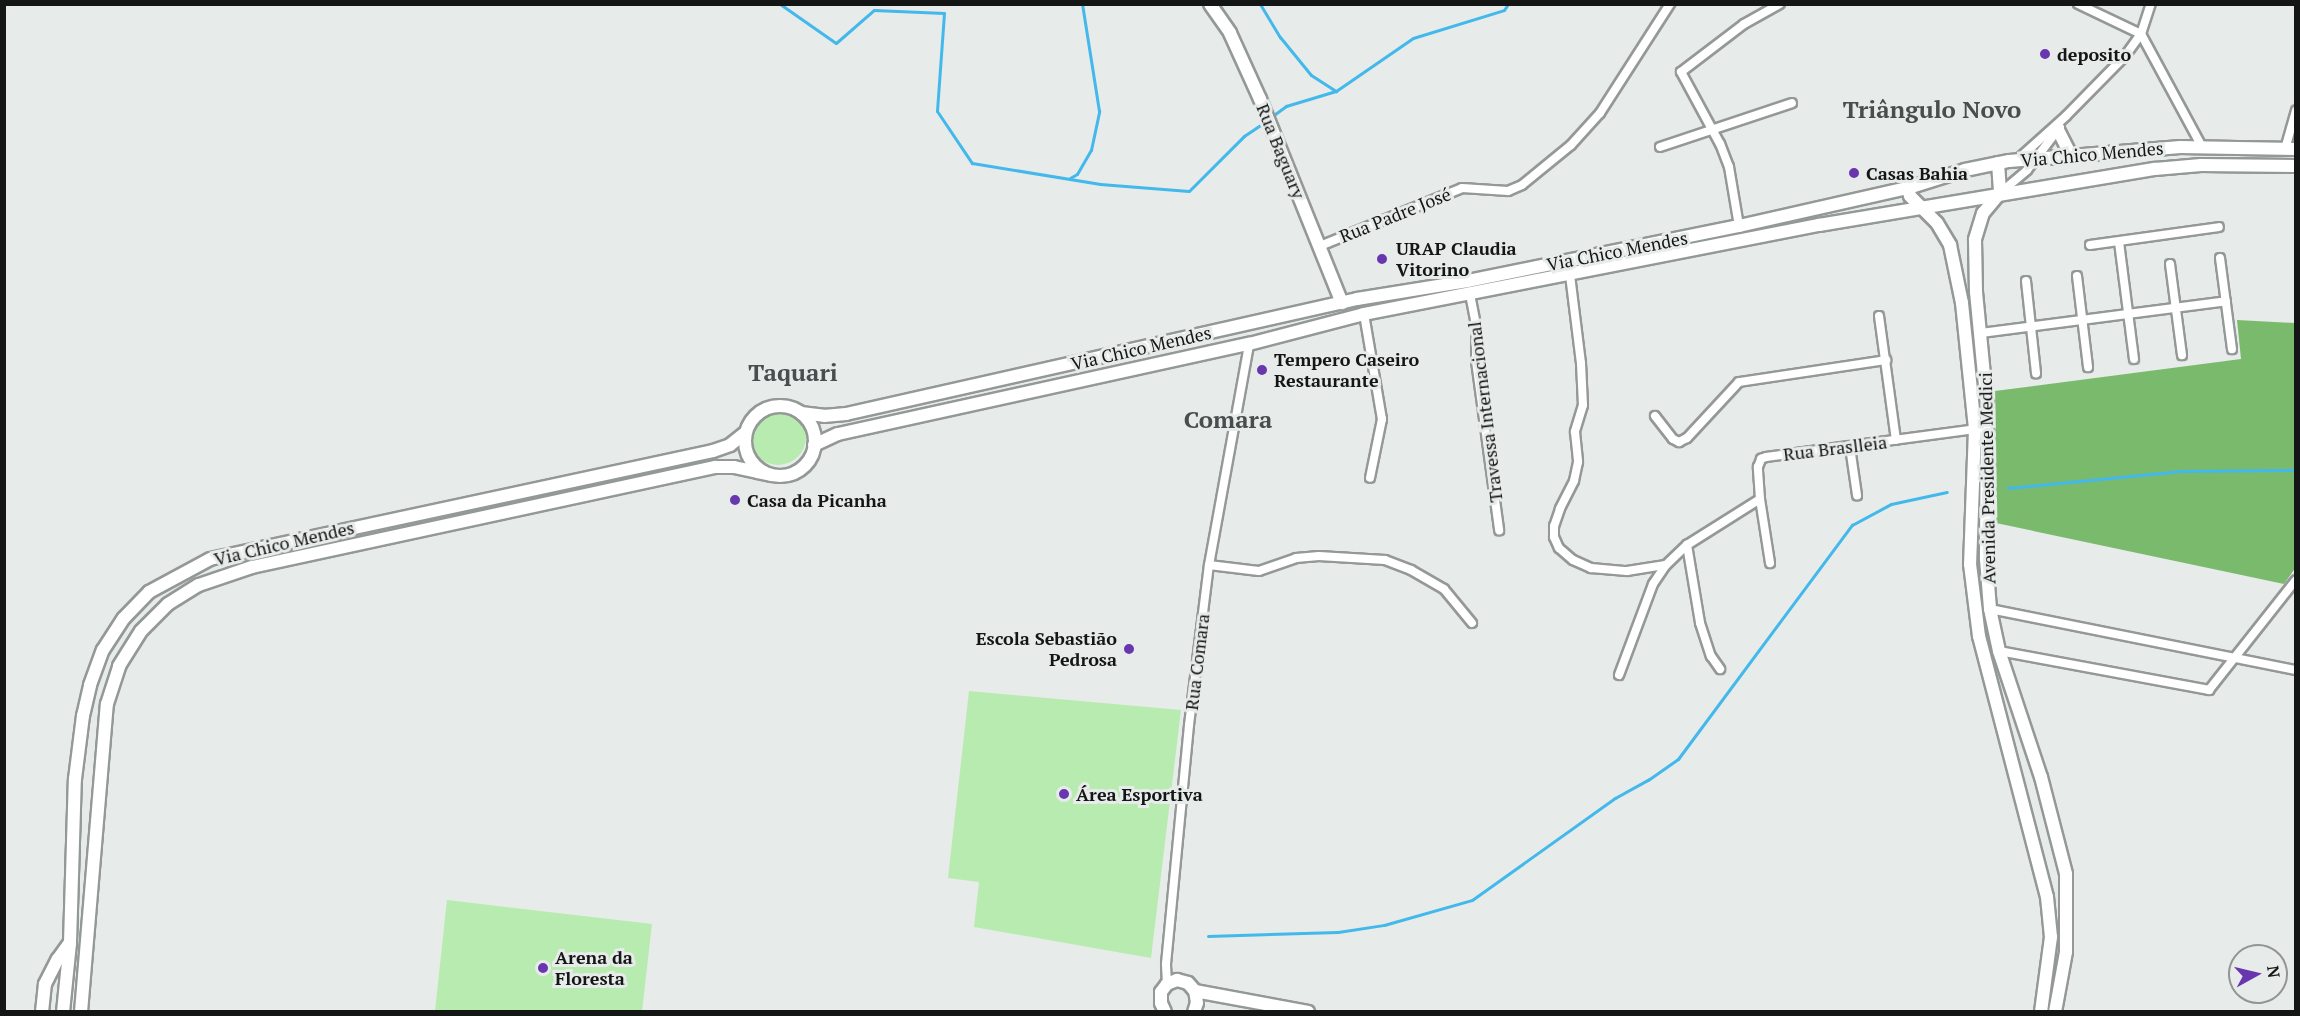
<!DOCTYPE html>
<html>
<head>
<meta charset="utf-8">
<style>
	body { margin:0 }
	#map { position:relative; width:2300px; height:1016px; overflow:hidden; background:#e7ebea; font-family:"PT Serif",serif }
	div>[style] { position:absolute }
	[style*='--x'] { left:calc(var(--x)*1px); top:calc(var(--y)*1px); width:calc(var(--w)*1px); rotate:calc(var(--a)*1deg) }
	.green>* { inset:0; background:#b8ebaf }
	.round { border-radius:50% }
	.forest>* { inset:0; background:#79ba6d }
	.stream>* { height:3px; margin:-1.5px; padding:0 1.5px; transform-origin:1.5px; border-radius:1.5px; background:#43b8eb }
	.roads { filter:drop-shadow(2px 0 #949897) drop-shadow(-2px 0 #949897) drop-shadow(0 2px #949897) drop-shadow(0 -2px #949897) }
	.street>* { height:8px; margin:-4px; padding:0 4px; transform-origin:4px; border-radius:4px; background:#fff }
	.secondary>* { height:12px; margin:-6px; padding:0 6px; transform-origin:6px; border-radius:6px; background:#fff }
	.secondary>.ring { margin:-6px; padding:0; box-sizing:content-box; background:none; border:12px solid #fff; border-radius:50% }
	.dots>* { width:16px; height:16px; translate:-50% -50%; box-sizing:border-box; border:3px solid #e7ebea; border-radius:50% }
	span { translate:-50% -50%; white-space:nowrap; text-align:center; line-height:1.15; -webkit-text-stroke:6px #e7ebea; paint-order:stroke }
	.poi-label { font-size:18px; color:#141515; font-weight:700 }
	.left { translate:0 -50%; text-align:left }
	.right { translate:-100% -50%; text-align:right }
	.street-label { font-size:18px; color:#141515 }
	.district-label { font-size:24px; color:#4a4d4d; font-weight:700 }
	.frame { position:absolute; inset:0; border:6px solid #141515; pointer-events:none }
	.north { position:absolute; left:2228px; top:944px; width:60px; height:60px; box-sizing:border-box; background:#e7ebea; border:2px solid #939595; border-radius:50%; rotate:82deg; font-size:16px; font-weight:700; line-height:24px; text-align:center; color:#141515 }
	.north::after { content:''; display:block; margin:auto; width:21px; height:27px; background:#6836ae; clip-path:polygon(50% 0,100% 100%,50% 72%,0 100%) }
</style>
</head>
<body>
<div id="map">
	<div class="green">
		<div class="round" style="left:750px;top:409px;width:56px;height:56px"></div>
		<div style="clip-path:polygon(969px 691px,1181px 710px,1151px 958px,974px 927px,979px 882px,948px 878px)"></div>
		<div style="clip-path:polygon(447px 900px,652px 924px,642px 1011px,435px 1011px)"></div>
	</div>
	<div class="forest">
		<div style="clip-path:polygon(2237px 320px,2295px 323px,2296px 567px,2284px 584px,1996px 523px,1995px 391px,2241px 359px)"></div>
	</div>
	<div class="stream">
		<div style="--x:780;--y:4;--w:68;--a:34.9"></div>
		<div style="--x:836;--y:43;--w:50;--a:-41"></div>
		<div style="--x:874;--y:10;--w:70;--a:2.5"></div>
		<div style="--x:944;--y:13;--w:98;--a:94.1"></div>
		<div style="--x:937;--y:111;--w:63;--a:56.1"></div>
		<div style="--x:972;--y:163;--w:130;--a:9.3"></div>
		<div style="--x:1100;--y:184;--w:89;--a:4.5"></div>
		<div style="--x:1189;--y:191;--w:78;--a:-45"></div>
		<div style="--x:1244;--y:136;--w:27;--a:-34"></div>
		<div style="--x:1260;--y:4;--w:39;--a:59"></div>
		<div style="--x:1280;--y:37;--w:49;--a:50.8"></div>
		<div style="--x:1311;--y:75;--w:30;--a:33"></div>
		<div style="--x:1271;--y:117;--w:19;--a:-36"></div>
		<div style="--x:1286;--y:106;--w:52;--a:-16.7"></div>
		<div style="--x:1336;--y:91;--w:93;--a:-34.5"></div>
		<div style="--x:1413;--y:38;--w:95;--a:-17.1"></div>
		<div style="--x:1504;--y:10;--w:7;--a:-56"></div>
		<div style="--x:1070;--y:178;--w:8;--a:-30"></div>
		<div style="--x:1077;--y:174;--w:28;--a:-60"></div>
		<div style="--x:1091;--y:150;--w:40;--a:-78"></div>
		<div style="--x:1099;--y:111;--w:108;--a:-99"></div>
		<div style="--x:2008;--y:488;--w:174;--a:-5.6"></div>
		<div style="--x:2181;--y:471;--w:115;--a:-0.5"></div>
		<div style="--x:1208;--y:936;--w:130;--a:-1.8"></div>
		<div style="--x:1338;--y:932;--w:47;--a:-8.7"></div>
		<div style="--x:1384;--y:925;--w:91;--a:-15.9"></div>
		<div style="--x:1472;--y:900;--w:176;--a:-35.5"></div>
		<div style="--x:1615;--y:798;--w:38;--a:-29"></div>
		<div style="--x:1648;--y:780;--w:37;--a:-35"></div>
		<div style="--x:1678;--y:759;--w:292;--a:-53.4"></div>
		<div style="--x:1852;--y:525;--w:44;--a:-28.3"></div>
		<div style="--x:1891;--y:504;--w:57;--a:-12.1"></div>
	</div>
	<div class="roads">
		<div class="street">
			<div style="--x:2078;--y:4;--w:70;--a:25.5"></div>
			<div style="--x:2141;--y:34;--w:128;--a:61.6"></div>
			<div style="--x:1660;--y:147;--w:139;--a:-18.4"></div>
			<div style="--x:2285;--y:149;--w:40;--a:-74"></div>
			<div style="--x:2017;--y:160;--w:66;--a:-41.9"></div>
			<div style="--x:2066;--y:116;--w:84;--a:-45.5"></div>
			<div style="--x:2125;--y:56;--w:27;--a:-54"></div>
			<div style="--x:2141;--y:34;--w:32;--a:-72"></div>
			<div style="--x:2000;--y:193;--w:35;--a:-40"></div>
			<div style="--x:2027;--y:170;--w:54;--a:-52.5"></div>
			<div style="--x:1739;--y:226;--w:60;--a:-99.6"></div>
			<div style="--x:1729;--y:167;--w:25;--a:-111"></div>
			<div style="--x:1720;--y:144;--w:82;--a:-118.4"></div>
			<div style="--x:1681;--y:72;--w:79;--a:-37.3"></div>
			<div style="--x:1744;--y:24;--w:41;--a:-29.1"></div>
			<div style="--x:2119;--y:242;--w:118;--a:82.7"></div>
			<div style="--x:2090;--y:245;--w:130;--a:-7.9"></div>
			<div style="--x:1320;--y:246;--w:153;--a:-22.2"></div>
			<div style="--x:1462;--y:188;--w:46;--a:3.7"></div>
			<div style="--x:1508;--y:191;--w:15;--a:-23"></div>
			<div style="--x:1522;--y:185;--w:63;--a:-39.2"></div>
			<div style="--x:1571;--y:145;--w:43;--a:-47.8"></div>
			<div style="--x:1600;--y:113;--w:130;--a:-57.3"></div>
			<div style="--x:2220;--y:258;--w:92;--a:82.5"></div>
			<div style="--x:2170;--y:264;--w:92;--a:82.5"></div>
			<div style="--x:1570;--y:275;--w:89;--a:82.9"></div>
			<div style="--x:1581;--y:363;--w:42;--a:87.3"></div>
			<div style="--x:1583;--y:405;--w:28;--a:107"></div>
			<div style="--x:1575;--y:432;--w:30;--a:84"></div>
			<div style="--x:1578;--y:462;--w:19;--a:102"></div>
			<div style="--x:1574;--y:481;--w:31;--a:117"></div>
			<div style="--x:1560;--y:509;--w:18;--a:109"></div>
			<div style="--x:1554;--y:526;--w:11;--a:90"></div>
			<div style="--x:1554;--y:537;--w:12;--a:66"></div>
			<div style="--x:1559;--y:548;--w:18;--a:41"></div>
			<div style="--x:1573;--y:560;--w:20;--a:24"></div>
			<div style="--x:1591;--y:568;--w:36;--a:5"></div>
			<div style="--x:1627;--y:571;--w:39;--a:-9"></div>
			<div style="--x:1666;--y:565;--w:29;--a:-44"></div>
			<div style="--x:1687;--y:545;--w:86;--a:-32.2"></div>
			<div style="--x:1760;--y:499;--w:32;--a:-94"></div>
			<div style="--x:1758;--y:467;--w:9;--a:-69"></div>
			<div style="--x:1761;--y:459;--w:5;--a:-22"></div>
			<div style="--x:1766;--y:457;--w:211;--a:-7.6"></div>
			<div style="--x:2077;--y:276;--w:92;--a:83.1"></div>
			<div style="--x:2026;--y:281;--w:93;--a:83.8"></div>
			<div style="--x:1470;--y:294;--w:33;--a:79"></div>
			<div style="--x:1476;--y:326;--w:35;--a:90"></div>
			<div style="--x:1476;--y:361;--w:171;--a:82.2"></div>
			<div style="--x:1364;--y:314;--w:107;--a:80.3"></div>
			<div style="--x:1382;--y:419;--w:60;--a:101.5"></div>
			<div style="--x:1879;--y:316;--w:125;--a:82.2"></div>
			<div style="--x:1981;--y:333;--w:247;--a:-7.4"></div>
			<div style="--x:1655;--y:416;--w:29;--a:52"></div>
			<div style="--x:1673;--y:439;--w:7;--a:27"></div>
			<div style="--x:1679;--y:442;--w:9;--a:-27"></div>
			<div style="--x:1687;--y:438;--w:76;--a:-47.1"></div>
			<div style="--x:1739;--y:382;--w:149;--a:-8.5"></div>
			<div style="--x:1850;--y:447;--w:49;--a:81.7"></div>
			<div style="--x:1760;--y:499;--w:65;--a:81.1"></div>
			<div style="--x:1687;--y:545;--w:79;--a:80.5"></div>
			<div style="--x:1700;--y:623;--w:35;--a:72"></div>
			<div style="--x:1711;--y:656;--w:16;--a:55"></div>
			<div style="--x:1209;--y:565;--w:50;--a:6.8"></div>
			<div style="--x:1259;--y:571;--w:39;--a:-19"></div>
			<div style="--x:1296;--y:558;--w:23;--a:-5"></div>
			<div style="--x:1319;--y:556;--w:66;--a:3.5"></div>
			<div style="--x:1385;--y:560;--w:28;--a:21"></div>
			<div style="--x:1411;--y:570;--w:38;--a:30"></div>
			<div style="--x:1444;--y:589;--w:44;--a:50.5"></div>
			<div style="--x:1990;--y:609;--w:312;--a:11.3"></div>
			<div style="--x:1999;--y:651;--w:214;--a:10.5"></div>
			<div style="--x:2209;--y:690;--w:140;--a:-51.7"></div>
			<div style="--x:1619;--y:675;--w:97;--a:-69.5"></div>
			<div style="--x:1653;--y:584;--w:23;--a:-56"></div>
			<div style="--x:1167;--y:984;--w:20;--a:-93"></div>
			<div style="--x:1166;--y:964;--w:240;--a:-84.5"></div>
			<div style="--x:1189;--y:725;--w:161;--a:-82.9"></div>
			<div style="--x:1209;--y:565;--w:225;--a:-79.7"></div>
		</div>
		<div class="secondary">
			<div style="--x:1210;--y:4;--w:35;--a:55"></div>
			<div style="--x:1230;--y:33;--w:72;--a:65.6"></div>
			<div style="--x:1260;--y:99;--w:220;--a:68.1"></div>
			<div style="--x:2058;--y:130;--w:29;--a:63"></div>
			<div style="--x:1998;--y:163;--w:30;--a:86"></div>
			<div style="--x:2000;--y:193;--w:26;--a:130"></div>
			<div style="--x:1983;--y:213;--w:28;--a:107"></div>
			<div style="--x:1975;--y:240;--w:52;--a:88.9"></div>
			<div style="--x:1976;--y:292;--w:115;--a:84.5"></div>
			<div style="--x:1987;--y:406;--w:153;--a:90.4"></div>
			<div style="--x:1986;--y:559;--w:50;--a:85.4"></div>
			<div style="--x:1990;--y:609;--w:43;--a:77.9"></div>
			<div style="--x:1999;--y:651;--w:133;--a:71.6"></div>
			<div style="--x:2041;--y:777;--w:100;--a:75.5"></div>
			<div style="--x:2066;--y:874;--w:78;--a:90"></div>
			<div style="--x:2066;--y:952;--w:61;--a:100.4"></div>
			<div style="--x:1908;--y:188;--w:8;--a:76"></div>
			<div style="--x:1910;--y:196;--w:38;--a:45"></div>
			<div style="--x:1937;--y:223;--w:26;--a:59"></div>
			<div style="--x:1950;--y:245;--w:59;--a:78.3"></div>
			<div style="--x:1962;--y:303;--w:127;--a:84.1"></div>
			<div style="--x:1975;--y:429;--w:135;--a:92.1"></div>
			<div style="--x:1970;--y:564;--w:73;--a:82.9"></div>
			<div style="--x:1979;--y:636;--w:270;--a:75.4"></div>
			<div style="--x:2047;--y:897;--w:40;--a:84.3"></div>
			<div style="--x:2051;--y:937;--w:76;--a:97.6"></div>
			<div class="ring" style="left:745px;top:406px;width:58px;height:58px"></div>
			<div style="--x:801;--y:413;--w:23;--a:7"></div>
			<div style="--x:824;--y:416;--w:22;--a:-5"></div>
			<div style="--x:846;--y:414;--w:524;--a:-12.68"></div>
			<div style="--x:1357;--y:299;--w:112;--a:-9.2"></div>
			<div style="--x:1468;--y:281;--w:277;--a:-11.5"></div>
			<div style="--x:1739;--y:226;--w:173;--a:-12.7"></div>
			<div style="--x:1908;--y:188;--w:60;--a:-17.5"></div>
			<div style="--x:1965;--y:170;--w:45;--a:-11.6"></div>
			<div style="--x:2009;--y:161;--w:172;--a:-4.7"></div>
			<div style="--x:2180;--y:147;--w:116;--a:1"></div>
			<div style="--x:814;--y:445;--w:26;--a:-25"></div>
			<div style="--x:838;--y:434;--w:421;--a:-12.4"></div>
			<div style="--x:1249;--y:344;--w:119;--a:-14.6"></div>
			<div style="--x:1364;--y:314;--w:464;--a:-11.1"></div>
			<div style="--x:1819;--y:225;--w:341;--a:-9.5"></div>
			<div style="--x:2155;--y:169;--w:46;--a:-5"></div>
			<div style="--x:2201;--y:165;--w:95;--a:0.6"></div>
			<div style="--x:42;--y:1012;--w:28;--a:-84"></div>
			<div style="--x:45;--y:984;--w:28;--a:-63"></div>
			<div style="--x:58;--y:959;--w:19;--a:-54"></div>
			<div style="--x:63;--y:1012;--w:69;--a:-84.2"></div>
			<div style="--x:70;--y:943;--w:164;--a:-88.3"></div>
			<div style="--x:75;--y:779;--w:64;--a:-82.8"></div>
			<div style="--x:83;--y:716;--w:32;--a:-77"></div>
			<div style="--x:90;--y:685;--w:37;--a:-70"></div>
			<div style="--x:103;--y:650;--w:38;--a:-57"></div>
			<div style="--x:124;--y:618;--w:36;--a:-46"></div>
			<div style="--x:149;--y:592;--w:69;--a:-28.4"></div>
			<div style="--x:210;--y:559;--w:514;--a:-12.12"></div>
			<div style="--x:713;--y:451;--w:18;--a:-19"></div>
			<div style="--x:730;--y:445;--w:19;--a:-39"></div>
			<div style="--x:81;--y:1012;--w:309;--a:-85.2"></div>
			<div style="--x:107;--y:704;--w:40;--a:-72"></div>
			<div style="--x:119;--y:666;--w:41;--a:-57.8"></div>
			<div style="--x:141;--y:631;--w:38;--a:-45"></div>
			<div style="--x:168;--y:604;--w:36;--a:-32"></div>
			<div style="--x:199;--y:585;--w:56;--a:-18.8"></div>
			<div style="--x:252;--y:567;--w:474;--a:-12.2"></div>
			<div style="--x:715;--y:467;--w:19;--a:0"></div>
			<div style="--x:734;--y:467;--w:38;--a:12"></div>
			<div style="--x:1165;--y:1012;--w:10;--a:-114"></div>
			<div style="--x:1161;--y:1003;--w:11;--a:-90"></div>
			<div style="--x:1161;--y:992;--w:10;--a:-53"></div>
			<div style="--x:1167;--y:984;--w:11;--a:-22"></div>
			<div style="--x:1177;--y:980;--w:11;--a:15"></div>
			<div style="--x:1188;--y:983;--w:11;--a:49"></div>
			<div style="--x:1195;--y:991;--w:115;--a:10.5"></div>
			<div style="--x:1194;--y:1012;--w:9;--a:-72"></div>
			<div style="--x:1197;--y:1003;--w:12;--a:-99"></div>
		</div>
	</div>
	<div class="dots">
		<div style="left:2045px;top:54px;background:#6836ae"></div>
		<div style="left:1854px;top:173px;background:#6836ae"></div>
		<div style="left:1382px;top:259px;background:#6836ae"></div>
		<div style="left:1262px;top:370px;background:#6836ae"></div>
		<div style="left:735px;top:500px;background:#6836ae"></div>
		<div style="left:1129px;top:649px;background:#6836ae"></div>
		<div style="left:1064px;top:794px;background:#6836ae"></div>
		<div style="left:543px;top:968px;background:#6836ae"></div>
	</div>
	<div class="poi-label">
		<span class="left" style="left:2057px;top:54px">deposito</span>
		<span class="left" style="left:1866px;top:173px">Casas Bahia</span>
		<span class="left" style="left:1396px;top:259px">URAP Claudia<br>Vitorino</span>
		<span class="left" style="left:1274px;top:370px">Tempero Caseiro<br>Restaurante</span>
		<span class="left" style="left:747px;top:500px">Casa da Picanha</span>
		<span class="right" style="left:1117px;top:649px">Escola Sebastião<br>Pedrosa</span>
		<span class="left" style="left:1076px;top:794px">Área Esportiva</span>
		<span class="left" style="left:555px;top:968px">Arena da<br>Floresta</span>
	</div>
	<div class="street-label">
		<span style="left:1281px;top:151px;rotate:68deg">Rua Baguary</span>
		<span style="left:2092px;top:154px;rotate:-5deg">Via Chico Mendes</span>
		<span style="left:1395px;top:215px;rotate:-22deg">Rua Padre José</span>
		<span style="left:1617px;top:251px;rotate:-11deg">Via Chico Mendes</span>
		<span style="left:1141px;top:348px;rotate:-13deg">Via Chico Mendes</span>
		<span style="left:1485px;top:412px;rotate:-97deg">Travessa Internacional</span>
		<span style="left:1835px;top:448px;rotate:-7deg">Rua Braslleia</span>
		<span style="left:1987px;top:478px;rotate:-91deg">Avenida Presidente Medici</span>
		<span style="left:284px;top:543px;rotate:-13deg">Via Chico Mendes</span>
		<span style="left:1197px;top:662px;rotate:-83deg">Rua Comara</span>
	</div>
	<div class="district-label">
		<span style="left:1932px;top:110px">Triângulo Novo</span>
		<span style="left:793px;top:373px">Taquari</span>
		<span style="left:1228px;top:420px">Comara</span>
	</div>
	<div class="frame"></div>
	<div class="north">N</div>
</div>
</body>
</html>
